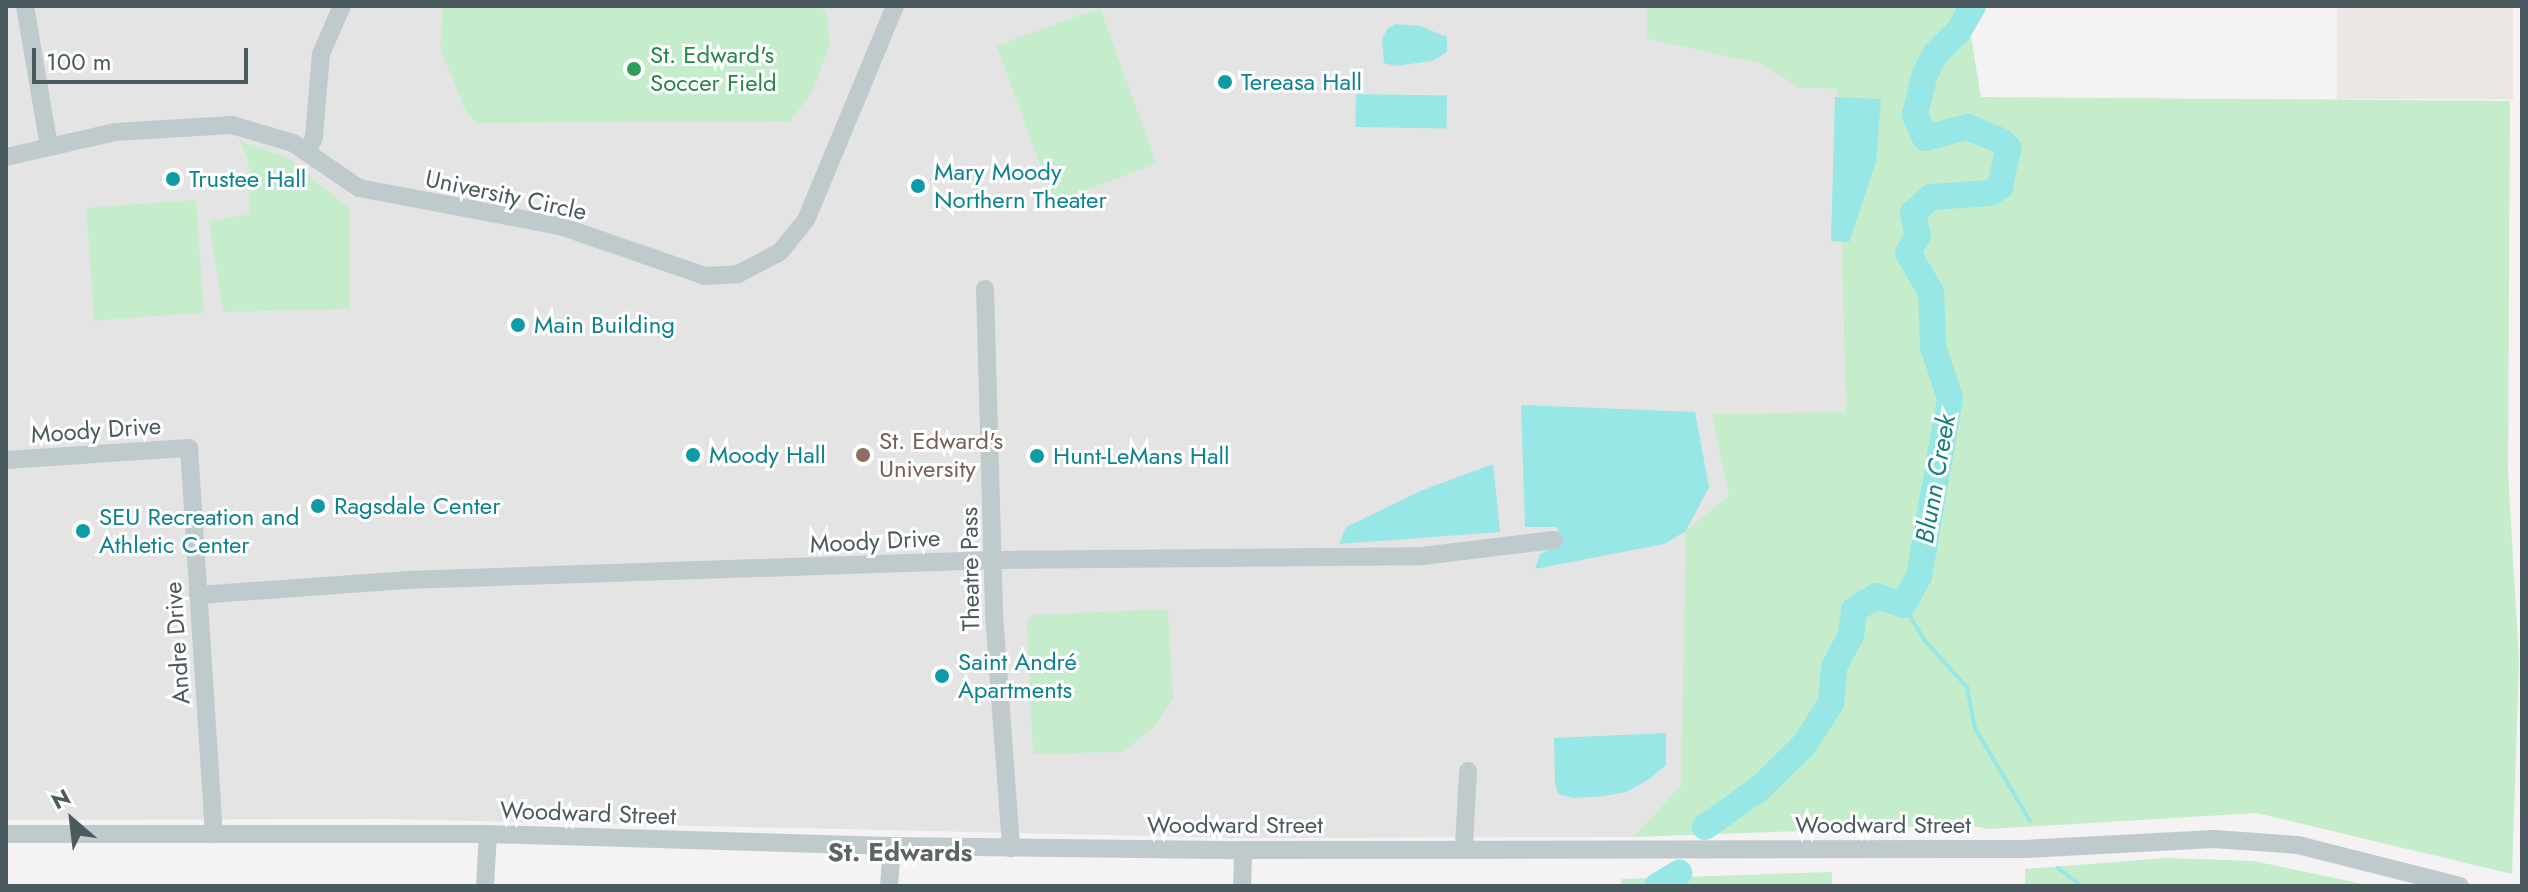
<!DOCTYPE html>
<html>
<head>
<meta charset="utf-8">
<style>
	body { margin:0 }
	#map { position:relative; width:2528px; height:892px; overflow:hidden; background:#f4f2f3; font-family:Jost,sans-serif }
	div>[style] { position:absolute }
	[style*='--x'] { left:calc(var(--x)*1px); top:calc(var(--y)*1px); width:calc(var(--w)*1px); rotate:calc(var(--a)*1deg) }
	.commercial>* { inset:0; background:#eae6e1; transform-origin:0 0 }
	.education>* { inset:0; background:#e5e4e4 }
	.green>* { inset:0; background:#c5edcc; transform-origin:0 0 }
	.water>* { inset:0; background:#96e7e5; transform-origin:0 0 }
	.stream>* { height:4px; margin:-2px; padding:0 2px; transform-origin:2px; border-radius:2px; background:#96e7e5 }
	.river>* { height:26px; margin:-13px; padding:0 13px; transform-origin:13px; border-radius:13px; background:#96e7e5 }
	.minor>* { height:18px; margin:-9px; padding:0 9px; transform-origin:9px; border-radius:9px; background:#bfcacd }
	.dots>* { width:22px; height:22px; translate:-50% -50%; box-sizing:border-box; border:4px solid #fff; border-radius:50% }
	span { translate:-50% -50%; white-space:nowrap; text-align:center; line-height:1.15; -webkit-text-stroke:6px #fff; paint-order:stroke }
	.leisure-label { font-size:24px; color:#27864d }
	.left { translate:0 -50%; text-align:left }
	.culture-label { font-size:24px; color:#0d838f }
	.street-label { font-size:24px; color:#4b5a5f }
	.education-label { font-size:24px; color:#785e54 }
	.water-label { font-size:26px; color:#16817e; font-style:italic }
	.neighbourhood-label { font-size:26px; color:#5f6467; font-weight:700 }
	.frame { position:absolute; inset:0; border:8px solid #4b5a5f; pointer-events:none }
	.north { position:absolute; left:32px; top:780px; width:80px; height:80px; -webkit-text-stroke:6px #fff; paint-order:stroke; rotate:332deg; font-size:22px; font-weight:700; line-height:32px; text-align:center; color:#4b5a5f }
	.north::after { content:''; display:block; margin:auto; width:28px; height:36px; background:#4b5a5f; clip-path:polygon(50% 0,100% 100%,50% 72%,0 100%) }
	.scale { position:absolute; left:32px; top:48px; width:216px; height:36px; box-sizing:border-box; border:4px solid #4b5a5f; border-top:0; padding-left:10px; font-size:24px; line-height:28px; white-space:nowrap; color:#4b5a5f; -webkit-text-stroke:6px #fff; paint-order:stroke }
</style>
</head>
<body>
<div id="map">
	<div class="commercial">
		<div style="left:2337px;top:6px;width:176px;height:93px"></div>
	</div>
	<div class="education">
		<div style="clip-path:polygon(6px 6px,1647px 6px,1647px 39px,1761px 64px,1799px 88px,1837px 89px,1846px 413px,1713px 414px,1729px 496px,1685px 711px,1681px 785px,1634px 837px,1239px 838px,388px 819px,6px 820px)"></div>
	</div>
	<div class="green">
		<div style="clip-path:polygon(443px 6px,821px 6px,827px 16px,830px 43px,814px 88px,791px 121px,477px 123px,468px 115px,440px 50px)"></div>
		<div style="clip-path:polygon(1647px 6px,1966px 6px,1981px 97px,2510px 101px,2508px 472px,2519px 661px,2512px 874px,2257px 813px,1988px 829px,1968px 825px,1634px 837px,1681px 785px,1686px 531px,1729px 496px,1712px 414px,1846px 412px,1837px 89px,1799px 88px,1761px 64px,1647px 39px)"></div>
		<div style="left:1100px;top:8px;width:166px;height:110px;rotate:70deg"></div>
		<div style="clip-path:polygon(240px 141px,286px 157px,350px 209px,350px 309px,223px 312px,209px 221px,250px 214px,248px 159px)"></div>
		<div style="left:196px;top:200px;width:113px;height:110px;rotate:86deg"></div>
		<div style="clip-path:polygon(1168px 609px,1173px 698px,1156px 725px,1123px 752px,1033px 754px,1027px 621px,1033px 615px)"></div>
		<div style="clip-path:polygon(2167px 858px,2254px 861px,2372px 886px,2025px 886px,2025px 869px)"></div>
		<div style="clip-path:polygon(1832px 872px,1832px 886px,1619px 886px,1622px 879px)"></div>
	</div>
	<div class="water">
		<div style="clip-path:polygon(1395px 24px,1420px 26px,1447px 37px,1447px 52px,1432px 61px,1395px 66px,1384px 63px,1382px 39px,1387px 29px)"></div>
		<div style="left:1356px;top:94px;width:91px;height:33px;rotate:1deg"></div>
		<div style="clip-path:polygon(1835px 97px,1881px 99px,1876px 162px,1849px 242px,1831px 241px)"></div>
		<div style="clip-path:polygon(1521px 405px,1695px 412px,1709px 487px,1686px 531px,1664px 544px,1535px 569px,1540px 554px,1561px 544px,1557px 527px,1525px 527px)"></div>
		<div style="clip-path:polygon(1493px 464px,1500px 532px,1339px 544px,1346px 527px,1423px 490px)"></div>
		<div style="clip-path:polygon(1666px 733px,1666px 765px,1648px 780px,1626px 792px,1604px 796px,1574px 798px,1558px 794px,1555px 783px,1554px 738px)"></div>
	</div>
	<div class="stream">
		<div style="--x:1903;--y:605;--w:42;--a:58.6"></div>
		<div style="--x:1925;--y:641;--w:62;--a:47.6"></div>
		<div style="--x:1967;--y:687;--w:42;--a:79"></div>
		<div style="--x:1975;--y:728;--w:108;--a:59.4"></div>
		<div style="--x:2058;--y:868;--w:30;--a:37"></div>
		<div style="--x:2134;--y:886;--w:3;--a:0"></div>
	</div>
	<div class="river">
		<div style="--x:1705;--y:827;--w:67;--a:-35.3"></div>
		<div style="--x:1760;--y:788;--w:62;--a:-44.3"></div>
		<div style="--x:1804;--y:745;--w:50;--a:-57.3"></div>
		<div style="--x:1831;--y:703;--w:36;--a:-85"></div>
		<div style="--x:1834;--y:667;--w:36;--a:-62"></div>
		<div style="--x:1851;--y:635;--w:25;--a:-83"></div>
		<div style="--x:1854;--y:610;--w:26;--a:-32"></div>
		<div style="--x:1876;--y:596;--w:28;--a:18"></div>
		<div style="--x:1903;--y:605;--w:33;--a:-61"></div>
		<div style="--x:1919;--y:576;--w:181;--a:-80.1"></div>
		<div style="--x:1950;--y:398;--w:55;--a:-108.1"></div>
		<div style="--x:1933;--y:346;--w:54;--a:-92.1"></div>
		<div style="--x:1931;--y:292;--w:45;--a:-120.5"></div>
		<div style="--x:1908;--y:253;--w:20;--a:-60"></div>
		<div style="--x:1918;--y:236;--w:24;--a:-102"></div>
		<div style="--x:1913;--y:213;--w:24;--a:-42"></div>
		<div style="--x:1931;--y:197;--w:59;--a:-3.9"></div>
		<div style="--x:1990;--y:193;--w:12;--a:-31"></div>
		<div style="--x:2000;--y:187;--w:40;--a:-78"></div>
		<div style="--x:2008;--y:148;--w:10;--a:-135"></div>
		<div style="--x:2001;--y:141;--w:36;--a:-157"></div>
		<div style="--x:1968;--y:127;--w:44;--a:165.7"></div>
		<div style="--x:1925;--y:138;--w:26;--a:-113"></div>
		<div style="--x:1915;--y:114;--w:41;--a:-76"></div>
		<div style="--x:1925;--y:74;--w:22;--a:-63"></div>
		<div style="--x:1935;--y:54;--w:32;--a:-44"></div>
		<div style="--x:1958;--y:32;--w:30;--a:-60"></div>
		<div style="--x:1657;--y:886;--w:26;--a:-31"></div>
	</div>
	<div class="minor">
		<div style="--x:25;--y:6;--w:143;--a:80.3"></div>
		<div style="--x:308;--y:151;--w:15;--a:-67"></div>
		<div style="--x:314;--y:137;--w:83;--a:-85.2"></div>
		<div style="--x:321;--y:54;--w:52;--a:-66.4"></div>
		<div style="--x:6;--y:157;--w:112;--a:-12.9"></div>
		<div style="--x:115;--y:132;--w:117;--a:-3.4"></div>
		<div style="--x:232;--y:125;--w:64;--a:16.4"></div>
		<div style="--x:293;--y:143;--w:80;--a:34.3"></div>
		<div style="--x:359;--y:188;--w:205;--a:10.7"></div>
		<div style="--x:560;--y:226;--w:153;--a:19"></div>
		<div style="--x:705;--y:276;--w:33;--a:-3"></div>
		<div style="--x:738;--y:274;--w:47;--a:-27.6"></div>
		<div style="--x:780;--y:252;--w:41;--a:-50.9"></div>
		<div style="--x:806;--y:220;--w:232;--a:-67.4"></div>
		<div style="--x:985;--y:289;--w:326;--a:88.4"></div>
		<div style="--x:994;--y:615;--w:234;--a:85.8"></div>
		<div style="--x:6;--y:460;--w:183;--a:-3.8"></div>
		<div style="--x:189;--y:448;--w:387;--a:86.3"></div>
		<div style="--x:198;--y:595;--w:208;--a:-4.1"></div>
		<div style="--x:405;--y:580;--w:589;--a:-1.94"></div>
		<div style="--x:994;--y:560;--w:428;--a:-0.5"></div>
		<div style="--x:1422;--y:556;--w:133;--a:-6.9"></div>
		<div style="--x:6;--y:834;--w:482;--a:0"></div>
		<div style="--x:488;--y:834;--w:404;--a:1.7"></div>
		<div style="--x:892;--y:846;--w:351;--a:0.7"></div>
		<div style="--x:1243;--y:850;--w:782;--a:-0.07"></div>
		<div style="--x:2025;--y:849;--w:189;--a:-3"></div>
		<div style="--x:2214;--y:839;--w:84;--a:4.1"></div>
		<div style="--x:2298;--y:845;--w:167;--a:14.2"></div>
		<div style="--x:1464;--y:847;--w:76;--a:-87"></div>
		<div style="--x:485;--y:886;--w:52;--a:-86.7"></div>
		<div style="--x:889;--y:886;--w:40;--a:-85.7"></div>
		<div style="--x:1242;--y:886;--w:36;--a:-88"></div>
	</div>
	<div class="dots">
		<div style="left:634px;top:69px;background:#2e9e5b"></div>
		<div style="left:1225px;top:82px;background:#0f9aa8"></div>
		<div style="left:173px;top:179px;background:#0f9aa8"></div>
		<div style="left:918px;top:186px;background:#0f9aa8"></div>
		<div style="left:518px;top:325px;background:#0f9aa8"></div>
		<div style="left:693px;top:455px;background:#0f9aa8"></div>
		<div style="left:863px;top:455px;background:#8d6e63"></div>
		<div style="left:1037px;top:456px;background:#0f9aa8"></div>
		<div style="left:318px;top:506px;background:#0f9aa8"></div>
		<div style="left:83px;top:531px;background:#0f9aa8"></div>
		<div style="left:942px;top:676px;background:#0f9aa8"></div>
	</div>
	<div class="leisure-label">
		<span class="left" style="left:650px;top:69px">St. Edward's<br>Soccer Field</span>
	</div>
	<div class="culture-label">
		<span class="left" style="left:1241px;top:82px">Tereasa Hall</span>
		<span class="left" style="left:934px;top:186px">Mary Moody<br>Northern Theater</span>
		<span class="left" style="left:189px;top:179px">Trustee Hall</span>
		<span class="left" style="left:534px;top:325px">Main Building</span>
		<span class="left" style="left:709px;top:455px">Moody Hall</span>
		<span class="left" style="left:1053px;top:456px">Hunt-LeMans Hall</span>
		<span class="left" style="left:334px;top:506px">Ragsdale Center</span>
		<span class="left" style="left:99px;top:531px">SEU Recreation and<br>Athletic Center</span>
		<span class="left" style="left:958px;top:676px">Saint André<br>Apartments</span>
	</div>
	<div class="street-label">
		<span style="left:506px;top:195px;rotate:12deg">University Circle</span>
		<span style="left:96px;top:430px;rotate:-4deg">Moody Drive</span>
		<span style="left:875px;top:541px;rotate:-3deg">Moody Drive</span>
		<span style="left:970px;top:569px;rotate:-91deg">Theatre Pass</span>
		<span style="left:177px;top:643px;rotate:-94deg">Andre Drive</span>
		<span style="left:588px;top:813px;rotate:2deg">Woodward Street</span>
		<span style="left:1235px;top:825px">Woodward Street</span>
		<span style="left:1883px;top:825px">Woodward Street</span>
	</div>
	<div class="education-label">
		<span class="left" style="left:879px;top:455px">St. Edward's<br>University</span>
	</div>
	<div class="water-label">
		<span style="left:1936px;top:479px;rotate:-80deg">Blunn Creek</span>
	</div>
	<div class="neighbourhood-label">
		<span style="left:900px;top:853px">St. Edwards</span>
	</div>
	<div class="frame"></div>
	<div class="north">N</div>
	<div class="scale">100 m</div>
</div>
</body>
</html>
